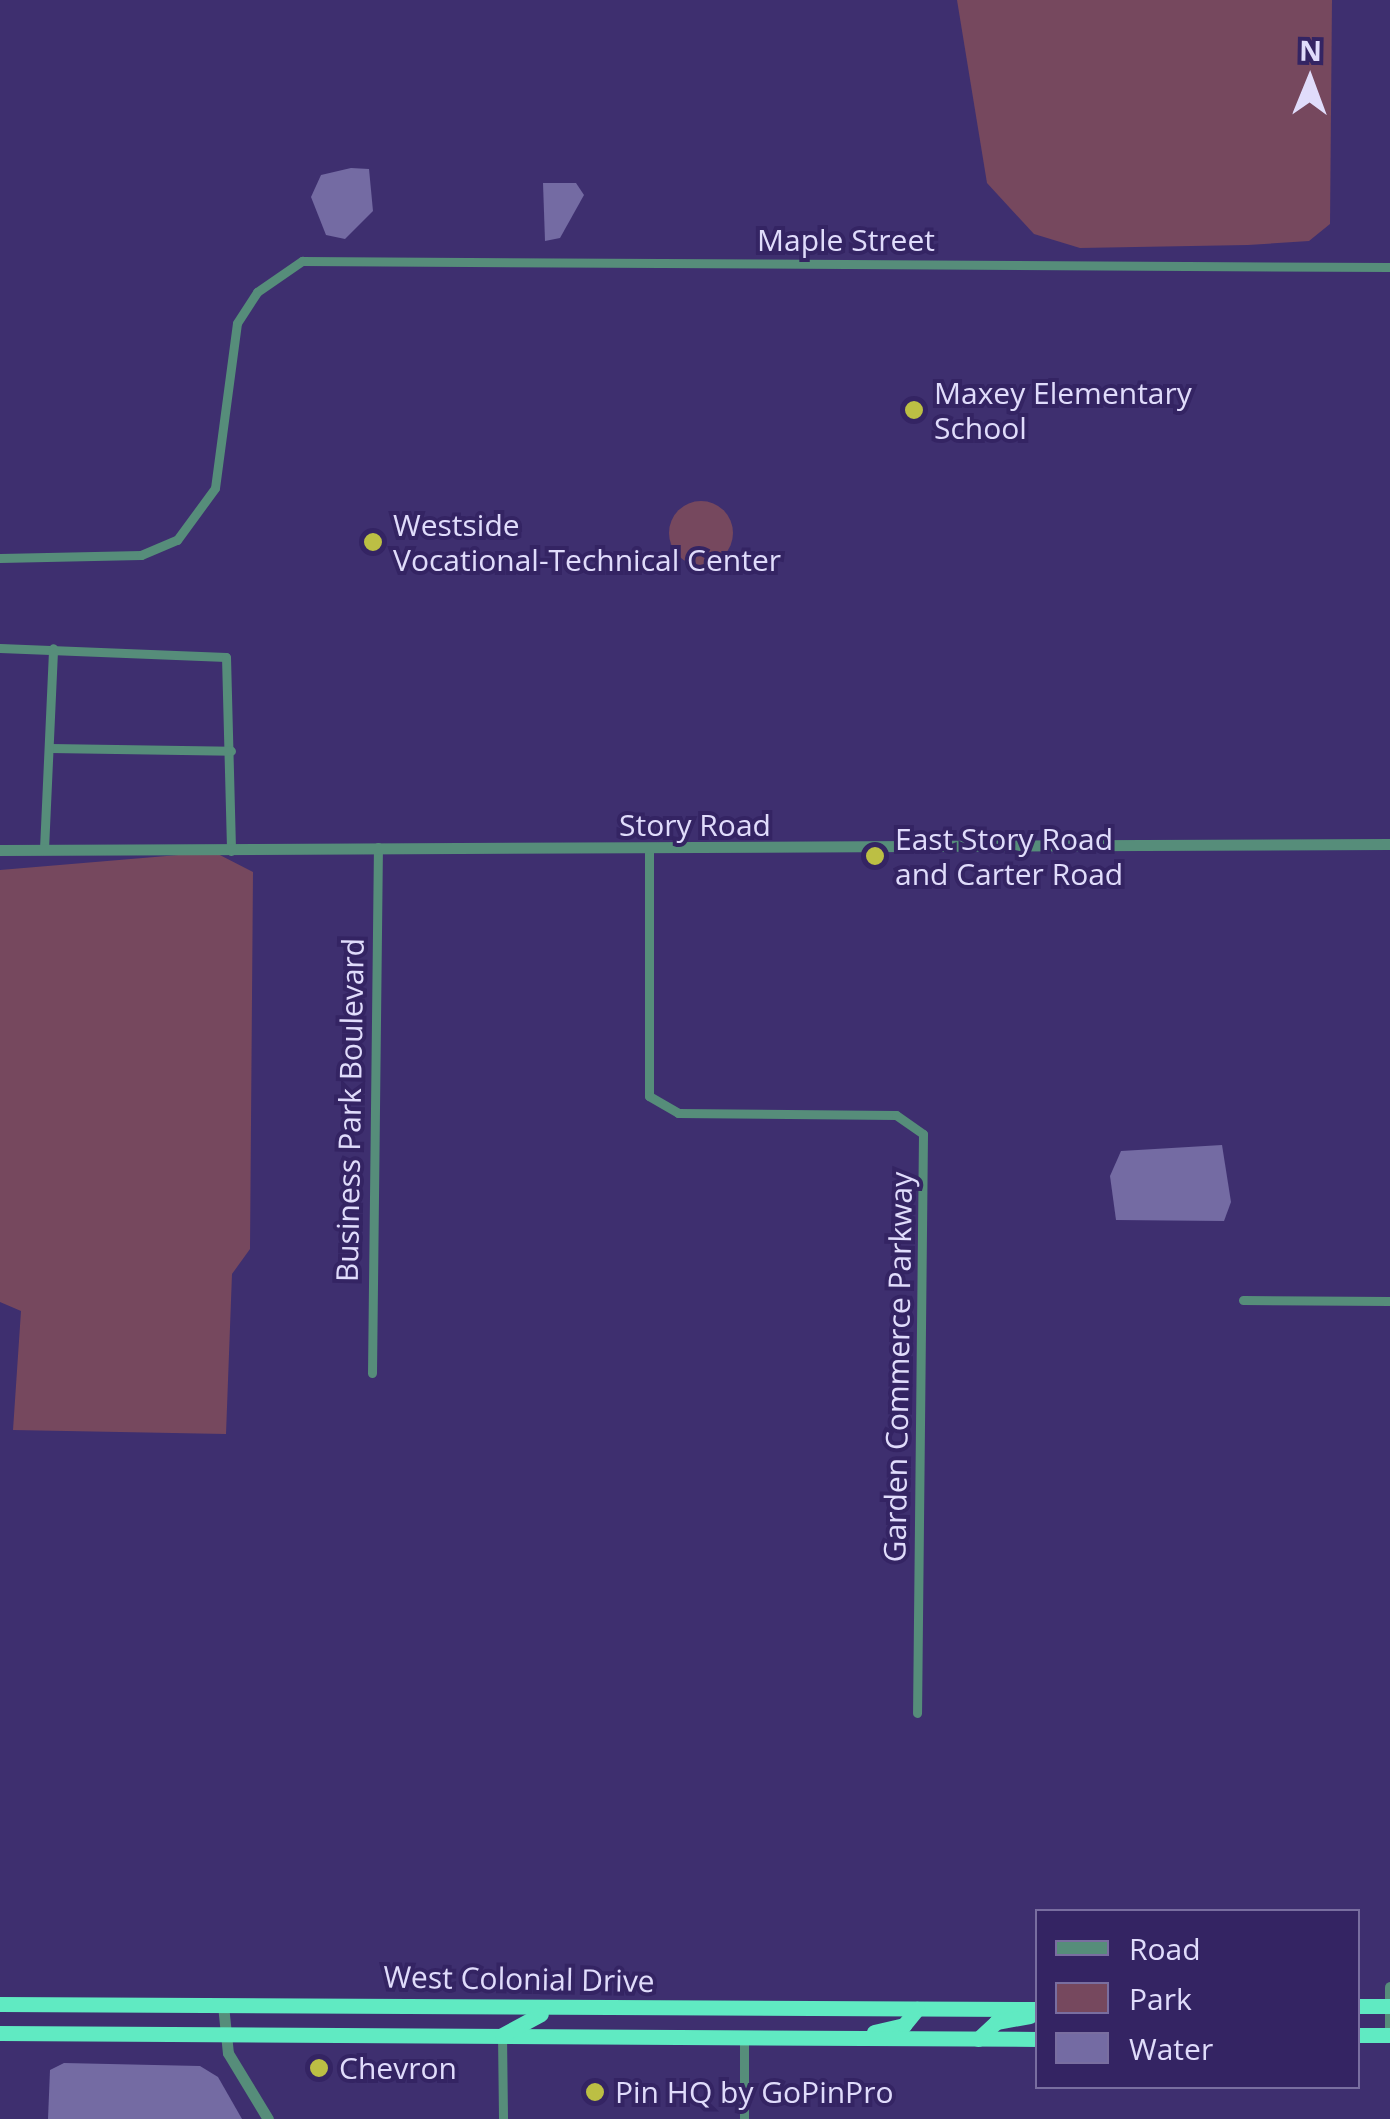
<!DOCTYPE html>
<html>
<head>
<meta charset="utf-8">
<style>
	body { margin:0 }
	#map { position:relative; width:1390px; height:2119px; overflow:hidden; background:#3e2f6f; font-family:"Open Sans",sans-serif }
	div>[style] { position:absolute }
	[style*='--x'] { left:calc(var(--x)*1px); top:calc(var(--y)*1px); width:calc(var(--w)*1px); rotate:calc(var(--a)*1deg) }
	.green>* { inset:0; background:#76485e }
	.round { border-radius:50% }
	.water>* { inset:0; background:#746ba3 }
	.minor>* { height:9px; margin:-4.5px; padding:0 4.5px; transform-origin:4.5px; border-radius:4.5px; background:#568d7a }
	.tertiary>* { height:11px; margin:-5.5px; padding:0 5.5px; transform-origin:5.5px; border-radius:5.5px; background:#568d7a }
	.trunk>* { height:15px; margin:-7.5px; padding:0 7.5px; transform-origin:7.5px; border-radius:7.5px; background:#60eac2 }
	.dots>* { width:28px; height:28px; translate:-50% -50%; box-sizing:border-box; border:5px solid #342463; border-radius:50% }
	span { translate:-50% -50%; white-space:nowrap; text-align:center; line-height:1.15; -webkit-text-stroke:8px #342463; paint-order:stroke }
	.street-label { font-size:30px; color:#e0dcfb }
	.poi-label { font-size:30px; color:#e0dcfb }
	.left { translate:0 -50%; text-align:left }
	.legend { position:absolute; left:1035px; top:1909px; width:325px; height:180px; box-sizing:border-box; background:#342463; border:2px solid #796ea0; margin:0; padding:12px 18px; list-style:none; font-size:30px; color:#e0dcfb }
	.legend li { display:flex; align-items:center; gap:20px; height:50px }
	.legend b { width:50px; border:2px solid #796ea0 }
	.north { position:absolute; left:1260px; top:30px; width:100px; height:100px; -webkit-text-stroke:8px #342463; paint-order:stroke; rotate:1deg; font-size:28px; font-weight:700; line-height:40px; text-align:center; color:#e0dcfb }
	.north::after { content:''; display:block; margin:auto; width:35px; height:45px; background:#e0dcfb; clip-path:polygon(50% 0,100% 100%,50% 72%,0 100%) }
</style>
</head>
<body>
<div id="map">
	<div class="green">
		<div style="clip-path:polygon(957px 0,1332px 0,1330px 224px,1309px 241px,1248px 245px,1080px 248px,1034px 234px,987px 183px)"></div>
		<div class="round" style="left:669px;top:501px;width:64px;height:64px"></div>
		<div style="clip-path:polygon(214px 852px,253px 872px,250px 1249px,232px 1274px,226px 1434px,13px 1430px,21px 1311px,0 1302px,0 870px)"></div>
	</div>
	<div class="water">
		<div style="clip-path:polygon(351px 168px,369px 169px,373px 211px,345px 239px,326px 235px,311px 197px,321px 175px)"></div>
		<div style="clip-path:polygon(543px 183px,576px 183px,584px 195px,560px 238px,545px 241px)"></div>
		<div style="clip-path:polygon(1222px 1145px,1231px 1202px,1224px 1221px,1116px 1220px,1110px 1176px,1121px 1151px)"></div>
		<div style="clip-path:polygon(64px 2063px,200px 2066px,218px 2077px,242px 2119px,48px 2119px,50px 2070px)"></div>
	</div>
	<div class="minor">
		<div style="--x:0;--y:558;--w:141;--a:-1.2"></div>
		<div style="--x:141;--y:555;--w:39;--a:-23"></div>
		<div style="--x:177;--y:540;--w:64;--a:-53.8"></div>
		<div style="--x:215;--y:488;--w:166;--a:-82.4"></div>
		<div style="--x:237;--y:323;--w:37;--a:-57"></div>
		<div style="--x:257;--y:292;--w:55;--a:-34.6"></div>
		<div style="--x:302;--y:261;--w:1088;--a:0.32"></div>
		<div style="--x:0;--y:648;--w:226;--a:2.3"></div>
		<div style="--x:226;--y:657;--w:194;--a:88.5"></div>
		<div style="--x:50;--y:748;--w:181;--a:0.9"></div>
		<div style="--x:44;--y:849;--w:201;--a:-87.4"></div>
		<div style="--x:649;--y:851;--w:245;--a:90"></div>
		<div style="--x:649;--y:1096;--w:34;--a:30"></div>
		<div style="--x:678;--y:1113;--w:218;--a:0.5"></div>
		<div style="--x:896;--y:1115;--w:33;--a:35"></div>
		<div style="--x:923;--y:1134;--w:579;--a:90.59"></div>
		<div style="--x:1243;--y:1300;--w:147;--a:0.4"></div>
		<div style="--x:372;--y:1373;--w:526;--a:-89.35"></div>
		<div style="--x:502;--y:2035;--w:84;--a:89.3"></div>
		<div style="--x:744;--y:2119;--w:82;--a:-90"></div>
	</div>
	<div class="tertiary">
		<div style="--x:0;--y:850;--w:1390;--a:-0.25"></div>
		<div style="--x:223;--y:2005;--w:48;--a:84.1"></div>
		<div style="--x:228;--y:2053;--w:77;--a:58.8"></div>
		<div style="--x:1390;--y:2035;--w:48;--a:-90"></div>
	</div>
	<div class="trunk">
		<div style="--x:0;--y:2004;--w:1038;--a:0.28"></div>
		<div style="--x:1358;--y:2006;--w:32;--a:0"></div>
		<div style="--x:874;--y:2032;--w:31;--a:-13"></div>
		<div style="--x:904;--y:2025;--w:21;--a:-51"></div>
		<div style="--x:0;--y:2033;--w:1038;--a:0.33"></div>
		<div style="--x:502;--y:2035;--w:44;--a:-28.3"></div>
		<div style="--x:1358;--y:2035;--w:32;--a:0"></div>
		<div style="--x:978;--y:2039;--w:25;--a:-43"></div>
		<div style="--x:996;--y:2022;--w:34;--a:-10"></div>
	</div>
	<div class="dots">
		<div style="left:914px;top:410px;background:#bcbf44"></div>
		<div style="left:373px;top:542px;background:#bcbf44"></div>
		<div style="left:875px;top:856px;background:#bcbf44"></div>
		<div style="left:319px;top:2068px;background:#bcbf44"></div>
		<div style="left:595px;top:2092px;background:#bcbf44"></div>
	</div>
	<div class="street-label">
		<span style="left:846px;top:240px">Maple Street</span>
		<span style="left:695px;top:825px">Story Road</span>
		<span style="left:350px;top:1110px;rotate:-89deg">Business Park Boulevard</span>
		<span style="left:898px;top:1367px;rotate:-89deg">Garden Commerce Parkway</span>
		<span style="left:519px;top:1979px;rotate:1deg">West Colonial Drive</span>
	</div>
	<div class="poi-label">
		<span class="left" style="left:934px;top:410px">Maxey Elementary<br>School</span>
		<span class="left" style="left:393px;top:542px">Westside<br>Vocational-Technical Center</span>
		<span class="left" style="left:895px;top:856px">East Story Road<br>and Carter Road</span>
		<span class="left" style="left:339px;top:2068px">Chevron</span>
		<span class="left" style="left:615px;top:2092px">Pin HQ by GoPinPro</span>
	</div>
	<ul class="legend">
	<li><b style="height:12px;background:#568d7a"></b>Road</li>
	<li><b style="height:28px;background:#76485e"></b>Park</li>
	<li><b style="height:28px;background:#746ba3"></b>Water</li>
	</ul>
	<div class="north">N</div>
</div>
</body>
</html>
